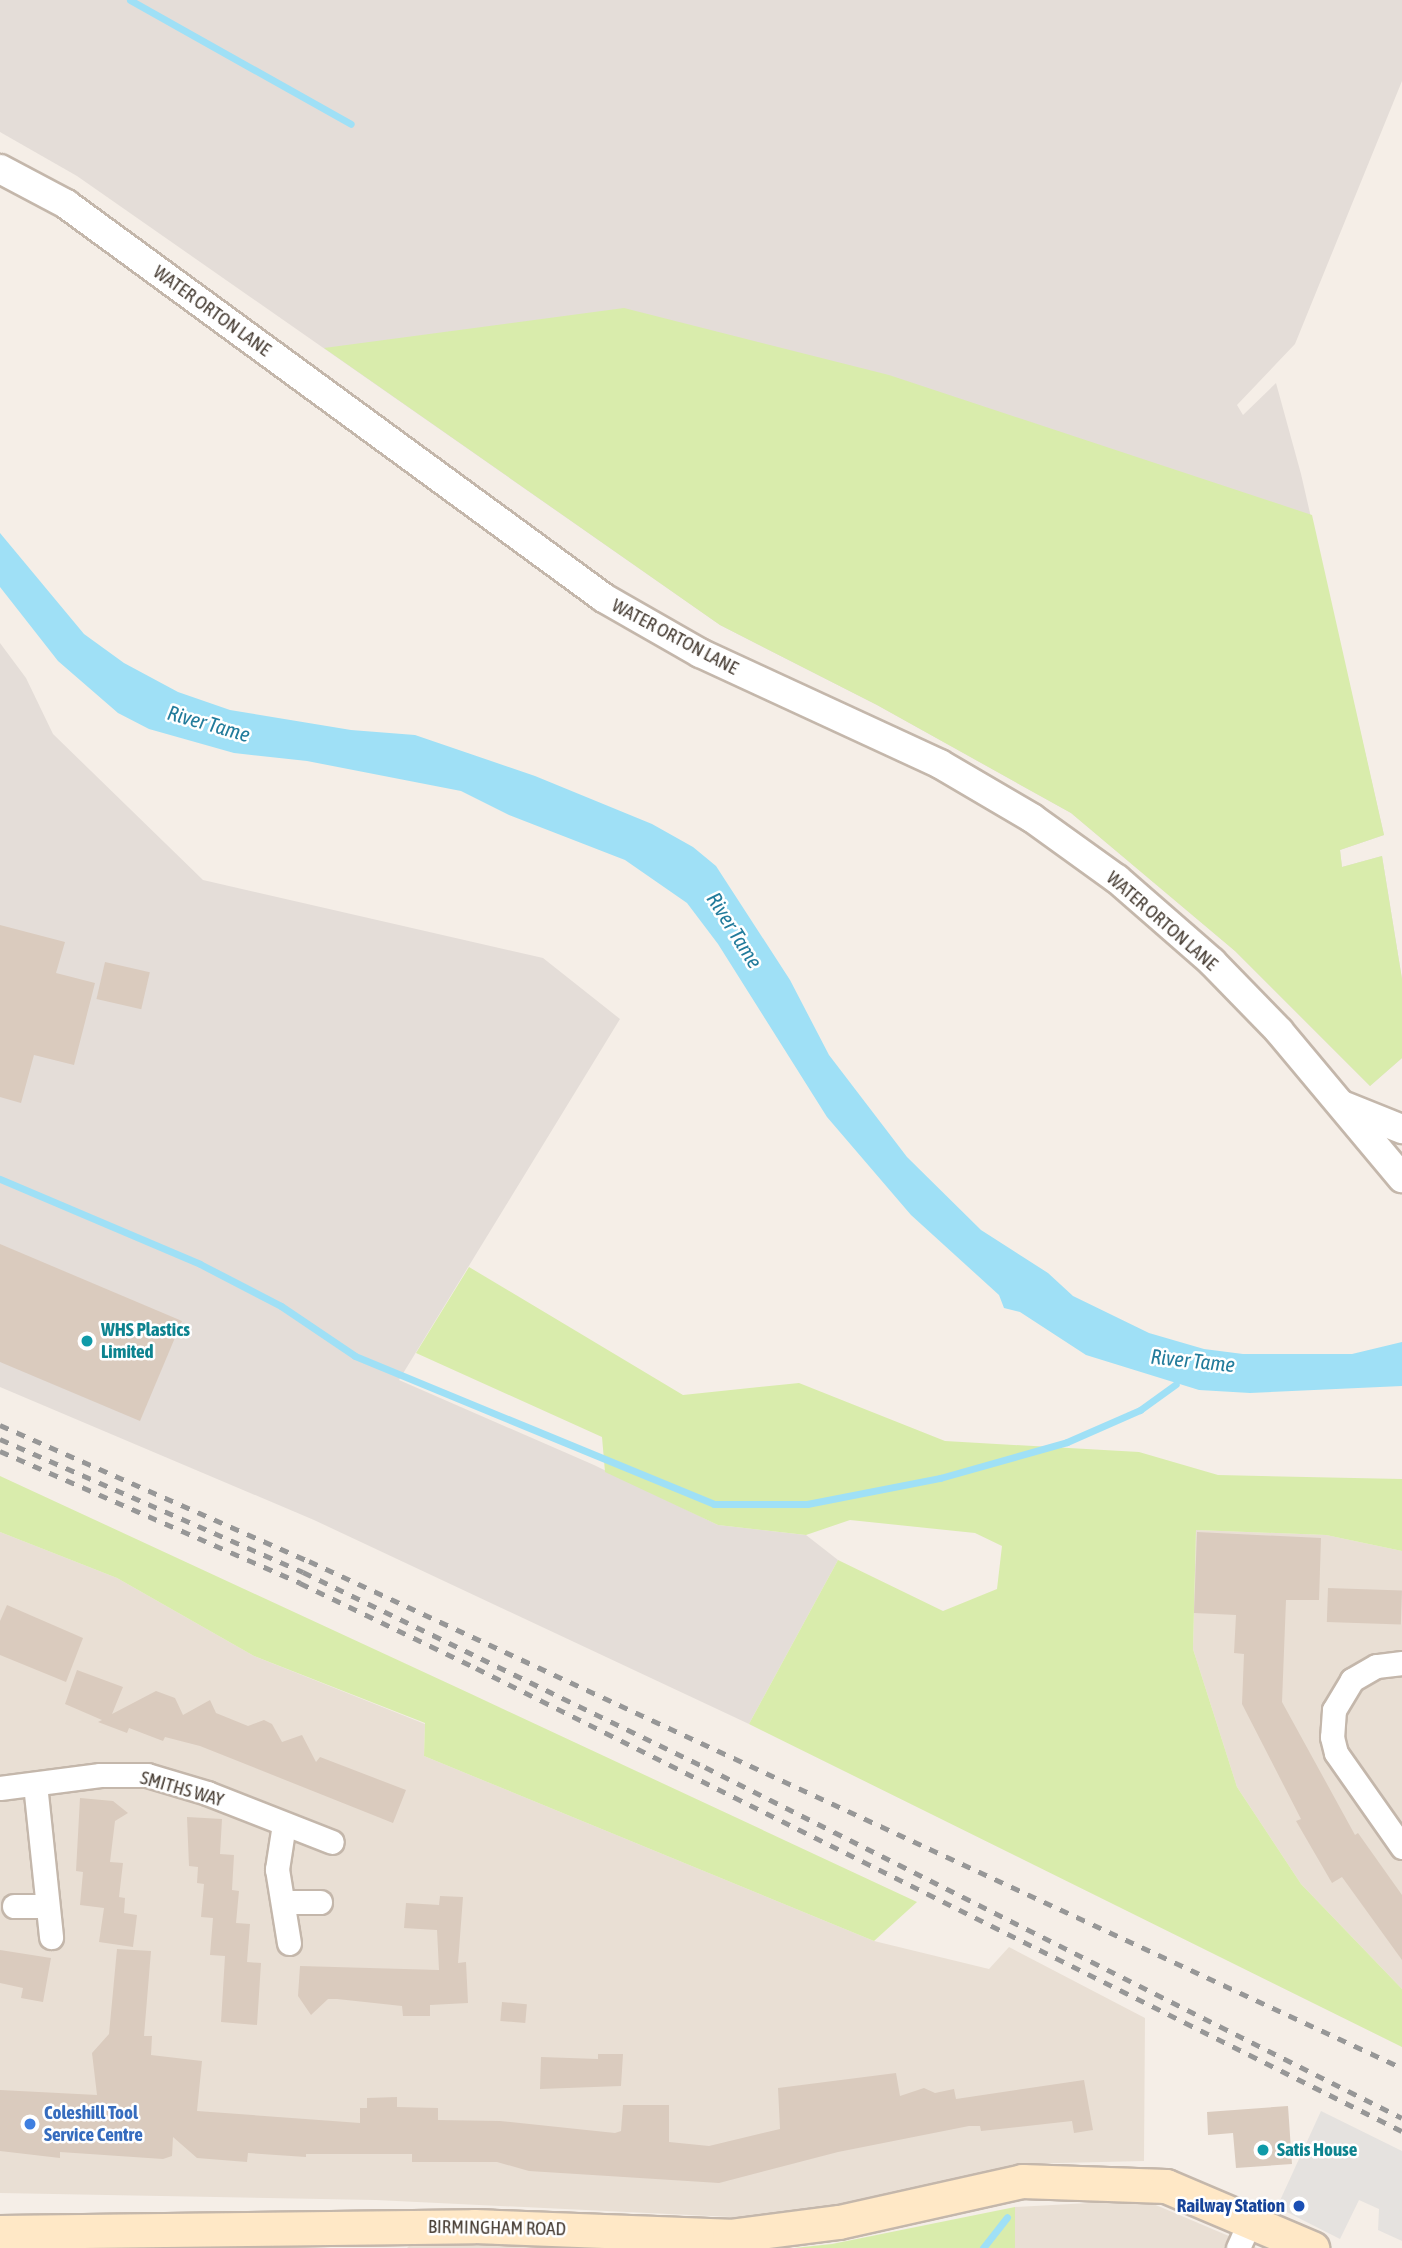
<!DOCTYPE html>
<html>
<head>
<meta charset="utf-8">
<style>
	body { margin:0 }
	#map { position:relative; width:1402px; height:2248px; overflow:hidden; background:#f5eee7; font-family:"Asap Condensed",sans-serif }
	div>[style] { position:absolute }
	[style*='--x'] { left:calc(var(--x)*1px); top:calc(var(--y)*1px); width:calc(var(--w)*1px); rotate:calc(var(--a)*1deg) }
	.residential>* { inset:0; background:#e9dfd4 }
	.industrial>* { inset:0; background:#e4ddd8 }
	.green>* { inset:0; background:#d9ecac }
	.parking>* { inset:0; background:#e5e2df }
	.water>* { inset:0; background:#9fe0f6 }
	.stream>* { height:7px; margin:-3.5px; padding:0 3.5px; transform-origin:3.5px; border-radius:3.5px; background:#9fe0f6 }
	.building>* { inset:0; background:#dacbbe; transform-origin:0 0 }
	.roads { filter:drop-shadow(2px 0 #c4b7ab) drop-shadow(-2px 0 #c4b7ab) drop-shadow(0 2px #c4b7ab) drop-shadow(0 -2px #c4b7ab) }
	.minor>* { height:23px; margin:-11.5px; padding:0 11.5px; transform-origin:11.5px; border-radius:11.5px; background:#fff }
	.tertiary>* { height:28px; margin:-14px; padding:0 14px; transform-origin:14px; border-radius:14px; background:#fff }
	.secondary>* { height:33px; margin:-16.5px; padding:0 16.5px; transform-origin:16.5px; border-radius:16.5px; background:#ffe8c6 }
	.rail>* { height:5px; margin-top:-2.5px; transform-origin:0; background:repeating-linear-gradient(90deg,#979797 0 9px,transparent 0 18px) }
	.dots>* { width:19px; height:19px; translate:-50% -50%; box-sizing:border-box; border:4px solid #fff; border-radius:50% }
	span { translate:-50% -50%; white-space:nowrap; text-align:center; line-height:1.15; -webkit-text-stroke:5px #fff; paint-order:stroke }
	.street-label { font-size:19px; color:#483e35 }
	.culture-label { font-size:19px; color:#0d838f; font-weight:700 }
	.left { translate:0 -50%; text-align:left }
	.shop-label { font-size:19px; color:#366cbe; font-weight:700 }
	.transit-label { font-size:19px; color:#164399; font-weight:700 }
	.right { translate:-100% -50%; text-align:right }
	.water-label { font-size:21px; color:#227b9b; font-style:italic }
</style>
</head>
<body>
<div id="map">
	<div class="residential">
		<div style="clip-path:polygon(1196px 1530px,1326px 1535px,1402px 1551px,1402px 1989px,1301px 1884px,1237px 1787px,1193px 1649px)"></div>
		<div style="clip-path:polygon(0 1532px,117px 1578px,254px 1656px,425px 1724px,424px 1756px,874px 1941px,989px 1969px,1009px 1947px,1145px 2018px,1144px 2161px,1015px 2164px,889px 2196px,752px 2218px,376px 2200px,0 2193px)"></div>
		<div style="clip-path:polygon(1144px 2200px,1257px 2248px,1015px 2248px,1015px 2207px)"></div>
		<div style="clip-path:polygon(415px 2240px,544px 2243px,544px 2248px,407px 2248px)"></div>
	</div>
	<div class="industrial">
		<div style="clip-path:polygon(0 0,1402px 0,1402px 81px,1295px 344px,1237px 405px,1243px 415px,1276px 383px,1301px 474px,1384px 835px,1340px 850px,1342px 867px,1382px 856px,1402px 979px,1402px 1058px,1370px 1086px,1235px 951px,1071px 813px,877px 705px,720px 625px,77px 176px,0 132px)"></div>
		<div style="clip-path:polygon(0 643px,26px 678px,53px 734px,203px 880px,543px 958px,620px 1019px,399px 1380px,594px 1465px,718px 1525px,806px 1535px,838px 1560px,749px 1724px,314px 1520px,0 1387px)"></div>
	</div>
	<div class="green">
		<div style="clip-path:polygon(624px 308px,889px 375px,1312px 515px,1384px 835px,1340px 850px,1342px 867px,1382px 856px,1402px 979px,1402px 1058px,1370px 1086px,1235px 951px,1071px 813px,877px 705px,720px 625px,324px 348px)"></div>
		<div style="clip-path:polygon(469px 1267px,683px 1395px,799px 1383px,945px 1441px,1139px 1452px,1218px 1475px,1402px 1479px,1402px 1551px,1326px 1535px,1196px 1530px,1193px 1649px,1237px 1787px,1301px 1884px,1402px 1989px,1402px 2047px,749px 1724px,838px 1560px,943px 1611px,997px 1589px,1002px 1546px,975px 1533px,850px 1520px,806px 1535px,718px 1525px,605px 1472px,602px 1437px,416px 1353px)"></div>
		<div style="clip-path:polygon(0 1476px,469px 1693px,917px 1902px,874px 1941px,424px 1756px,425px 1723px,254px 1656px,117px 1578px,0 1532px)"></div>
		<div style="clip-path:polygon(1015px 2207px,1015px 2248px,794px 2248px,832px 2244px)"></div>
	</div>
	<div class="parking">
		<div style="clip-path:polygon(1321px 2111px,1402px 2151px,1402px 2241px,1378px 2230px,1379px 2209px,1359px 2200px,1340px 2239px,1277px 2207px)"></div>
	</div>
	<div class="water">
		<div style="clip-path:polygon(0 533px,84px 634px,124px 663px,178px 692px,230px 710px,351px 730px,415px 735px,535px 776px,652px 824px,693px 847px,716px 866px,790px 980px,829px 1055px,907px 1157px,981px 1230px,1048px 1273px,1073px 1296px,1149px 1333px,1204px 1349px,1243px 1354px,1352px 1354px,1402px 1342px,1402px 1386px,1250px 1393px,1199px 1390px,1086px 1355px,1020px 1312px,1004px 1308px,999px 1295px,911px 1215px,827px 1117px,718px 944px,687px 903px,625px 860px,509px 815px,461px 791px,307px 761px,234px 753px,149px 729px,118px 713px,58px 661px,0 587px)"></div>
	</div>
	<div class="stream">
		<div style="--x:130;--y:0;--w:253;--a:29.3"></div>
		<div style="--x:0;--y:1179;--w:217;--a:23"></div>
		<div style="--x:200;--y:1264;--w:91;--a:27.4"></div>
		<div style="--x:281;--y:1306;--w:89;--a:34"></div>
		<div style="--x:355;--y:1356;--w:388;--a:22.4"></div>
		<div style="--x:714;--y:1504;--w:93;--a:0"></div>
		<div style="--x:807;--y:1504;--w:136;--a:-11.1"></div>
		<div style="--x:940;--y:1478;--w:132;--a:-15.8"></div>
		<div style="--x:1067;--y:1442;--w:80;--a:-23.7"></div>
		<div style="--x:1140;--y:1410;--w:44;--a:-35.8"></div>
		<div style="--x:983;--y:2248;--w:39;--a:-52"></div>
	</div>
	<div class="building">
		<div style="clip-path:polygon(0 925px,65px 942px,56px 973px,95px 983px,74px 1065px,34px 1055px,21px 1103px,0 1097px)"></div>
		<div style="left:105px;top:962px;width:46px;height:38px;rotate:13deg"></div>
		<div style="clip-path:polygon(0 1244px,182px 1321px,140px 1421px,0 1362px)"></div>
		<div style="clip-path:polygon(1197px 1532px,1321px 1538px,1319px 1600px,1286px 1600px,1282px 1702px,1355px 1835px,1358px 1833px,1402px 1895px,1402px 1960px,1342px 1877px,1332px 1883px,1296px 1821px,1301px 1819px,1242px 1704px,1244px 1654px,1234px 1653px,1236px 1615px,1194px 1613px)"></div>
		<div style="left:1328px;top:1588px;width:74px;height:34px;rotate:2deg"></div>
		<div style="clip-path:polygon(7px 1605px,83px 1638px,66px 1682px,0 1655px,0 1621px)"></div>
		<div style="clip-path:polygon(77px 1670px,123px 1687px,112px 1714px,156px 1691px,175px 1698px,183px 1715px,210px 1700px,216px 1713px,248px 1726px,264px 1720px,272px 1724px,282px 1742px,302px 1735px,316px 1762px,320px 1757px,406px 1790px,393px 1823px,200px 1746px,165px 1737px,163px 1741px,129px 1728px,127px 1733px,98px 1722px,102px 1720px,65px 1704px)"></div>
		<div style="clip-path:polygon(80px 1798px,113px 1801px,128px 1813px,115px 1821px,110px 1862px,123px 1863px,119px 1897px,125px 1898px,124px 1913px,137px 1915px,133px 1947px,99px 1942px,104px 1908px,80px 1905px,83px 1872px,76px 1871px)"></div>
		<div style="clip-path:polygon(187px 1817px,222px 1819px,220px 1854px,234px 1855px,232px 1890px,239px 1891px,236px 1923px,250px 1924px,247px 1962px,261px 1963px,257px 2025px,221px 2022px,225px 1956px,210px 1955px,213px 1918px,201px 1917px,204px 1884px,197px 1883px,198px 1867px,189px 1866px)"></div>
		<div style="clip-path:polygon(440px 1896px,463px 1897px,458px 1963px,466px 1962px,468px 2003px,430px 2005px,430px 2016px,403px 2016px,402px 2006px,337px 1999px,328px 1999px,311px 2015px,298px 1996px,300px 1966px,439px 1970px,437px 1930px,404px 1928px,406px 1903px,439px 1905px)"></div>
		<div style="clip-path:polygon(117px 1949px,151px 1951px,144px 2036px,152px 2036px,151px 2055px,202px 2061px,197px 2111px,360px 2123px,360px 2108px,367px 2108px,367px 2098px,397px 2097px,397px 2107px,438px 2108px,438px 2120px,500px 2121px,615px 2133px,621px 2131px,623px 2105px,669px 2105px,669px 2142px,709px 2146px,780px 2129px,778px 2088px,896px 2073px,900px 2096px,924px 2088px,935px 2093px,954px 2089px,956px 2099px,1084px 2080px,1093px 2130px,1074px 2133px,1072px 2121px,981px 2131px,980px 2126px,969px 2126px,838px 2152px,719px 2183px,529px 2171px,497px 2162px,412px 2162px,412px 2154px,306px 2154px,306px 2157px,248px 2153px,247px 2162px,197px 2158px,173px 2137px,172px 2156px,163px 2159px,60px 2152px,60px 2158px,0 2151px,0 2090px,97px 2095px,92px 2053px,109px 2034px)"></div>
		<div style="clip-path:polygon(0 1950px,51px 1958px,43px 2002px,21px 1998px,23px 1988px,0 1983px)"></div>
		<div style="left:502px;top:2002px;width:25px;height:19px;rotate:5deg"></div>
		<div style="clip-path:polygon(598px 2054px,623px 2054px,621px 2086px,540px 2089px,541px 2057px,598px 2059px)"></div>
		<div style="clip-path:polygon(1288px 2106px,1292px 2164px,1236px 2168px,1233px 2133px,1208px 2135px,1207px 2112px)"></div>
	</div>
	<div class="roads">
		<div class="minor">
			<div style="--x:1402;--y:1663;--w:26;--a:173"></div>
			<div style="--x:1376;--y:1666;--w:28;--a:150"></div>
			<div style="--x:1352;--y:1680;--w:35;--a:121"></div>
			<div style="--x:1334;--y:1710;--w:27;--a:94"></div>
			<div style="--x:1332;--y:1737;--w:16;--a:76"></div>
			<div style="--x:1336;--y:1753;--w:115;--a:54.9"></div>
			<div style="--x:35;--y:1784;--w:154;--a:84"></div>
			<div style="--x:0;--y:1788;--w:101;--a:-7.4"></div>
			<div style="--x:100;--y:1775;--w:47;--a:0"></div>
			<div style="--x:147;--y:1775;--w:63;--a:16.7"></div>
			<div style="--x:207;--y:1793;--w:134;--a:21.4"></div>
			<div style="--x:284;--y:1824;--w:46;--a:98.8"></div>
			<div style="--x:277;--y:1869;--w:75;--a:80.8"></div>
			<div style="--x:286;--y:1902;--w:34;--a:0"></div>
			<div style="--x:14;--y:1906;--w:33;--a:0"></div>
			<div style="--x:1238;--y:2248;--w:32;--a:-66"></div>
		</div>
		<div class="tertiary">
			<div style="--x:0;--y:169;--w:75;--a:27.9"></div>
			<div style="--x:66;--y:204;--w:667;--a:36.22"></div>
			<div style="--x:604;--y:598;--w:111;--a:29.8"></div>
			<div style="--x:700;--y:653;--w:264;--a:24.8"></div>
			<div style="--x:940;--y:764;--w:107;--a:30.4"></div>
			<div style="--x:1032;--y:818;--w:105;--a:35.7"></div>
			<div style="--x:1117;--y:879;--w:126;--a:41.1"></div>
			<div style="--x:1212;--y:962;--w:96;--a:45.8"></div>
			<div style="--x:1279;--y:1031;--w:192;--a:50.1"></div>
			<div style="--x:1342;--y:1105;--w:65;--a:21.8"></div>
		</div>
		<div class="secondary">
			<div style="--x:0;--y:2232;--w:474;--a:-0.7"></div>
			<div style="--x:474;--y:2226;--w:255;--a:2.2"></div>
			<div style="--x:729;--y:2236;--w:111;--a:-7.3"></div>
			<div style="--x:839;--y:2222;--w:188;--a:-12.6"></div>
			<div style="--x:1022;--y:2181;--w:144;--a:2"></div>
			<div style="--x:1166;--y:2186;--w:159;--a:23"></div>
		</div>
	</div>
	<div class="rail">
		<div style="--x:0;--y:1425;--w:338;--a:23.8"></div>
		<div style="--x:309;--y:1561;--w:1205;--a:24.88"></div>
		<div style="--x:0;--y:1439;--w:331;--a:23.7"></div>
		<div style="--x:303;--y:1572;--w:447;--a:25.9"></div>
		<div style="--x:705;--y:1767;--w:780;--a:26.73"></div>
		<div style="--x:0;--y:1451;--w:328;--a:23.7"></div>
		<div style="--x:300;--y:1583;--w:195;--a:25.8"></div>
		<div style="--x:476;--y:1668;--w:1035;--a:26.57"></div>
	</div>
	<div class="dots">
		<div style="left:87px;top:1341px;background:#0f9aa8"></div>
		<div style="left:30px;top:2124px;background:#3f7fe0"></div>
		<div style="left:1263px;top:2150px;background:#0f9aa8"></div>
		<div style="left:1299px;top:2206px;background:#1a4fb4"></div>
	</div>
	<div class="street-label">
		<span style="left:212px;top:311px;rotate:36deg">WATER ORTON LANE</span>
		<span style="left:675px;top:637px;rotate:28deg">WATER ORTON LANE</span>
		<span style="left:1162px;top:921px;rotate:41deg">WATER ORTON LANE</span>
		<span style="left:182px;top:1789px;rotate:16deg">SMITHS WAY</span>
		<span style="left:497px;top:2228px;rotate:1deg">BIRMINGHAM ROAD</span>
	</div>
	<div class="culture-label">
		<span class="left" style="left:101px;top:1341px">WHS Plastics<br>Limited</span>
		<span class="left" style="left:1277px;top:2150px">Satis House</span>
	</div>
	<div class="shop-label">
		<span class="left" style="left:44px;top:2124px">Coleshill Tool<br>Service Centre</span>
	</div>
	<div class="transit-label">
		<span class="right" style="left:1285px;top:2206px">Railway Station</span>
	</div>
	<div class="water-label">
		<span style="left:209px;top:723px;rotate:16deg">River Tame</span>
		<span style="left:735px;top:930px;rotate:58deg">River Tame</span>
		<span style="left:1193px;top:1360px;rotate:6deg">River Tame</span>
	</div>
</div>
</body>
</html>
